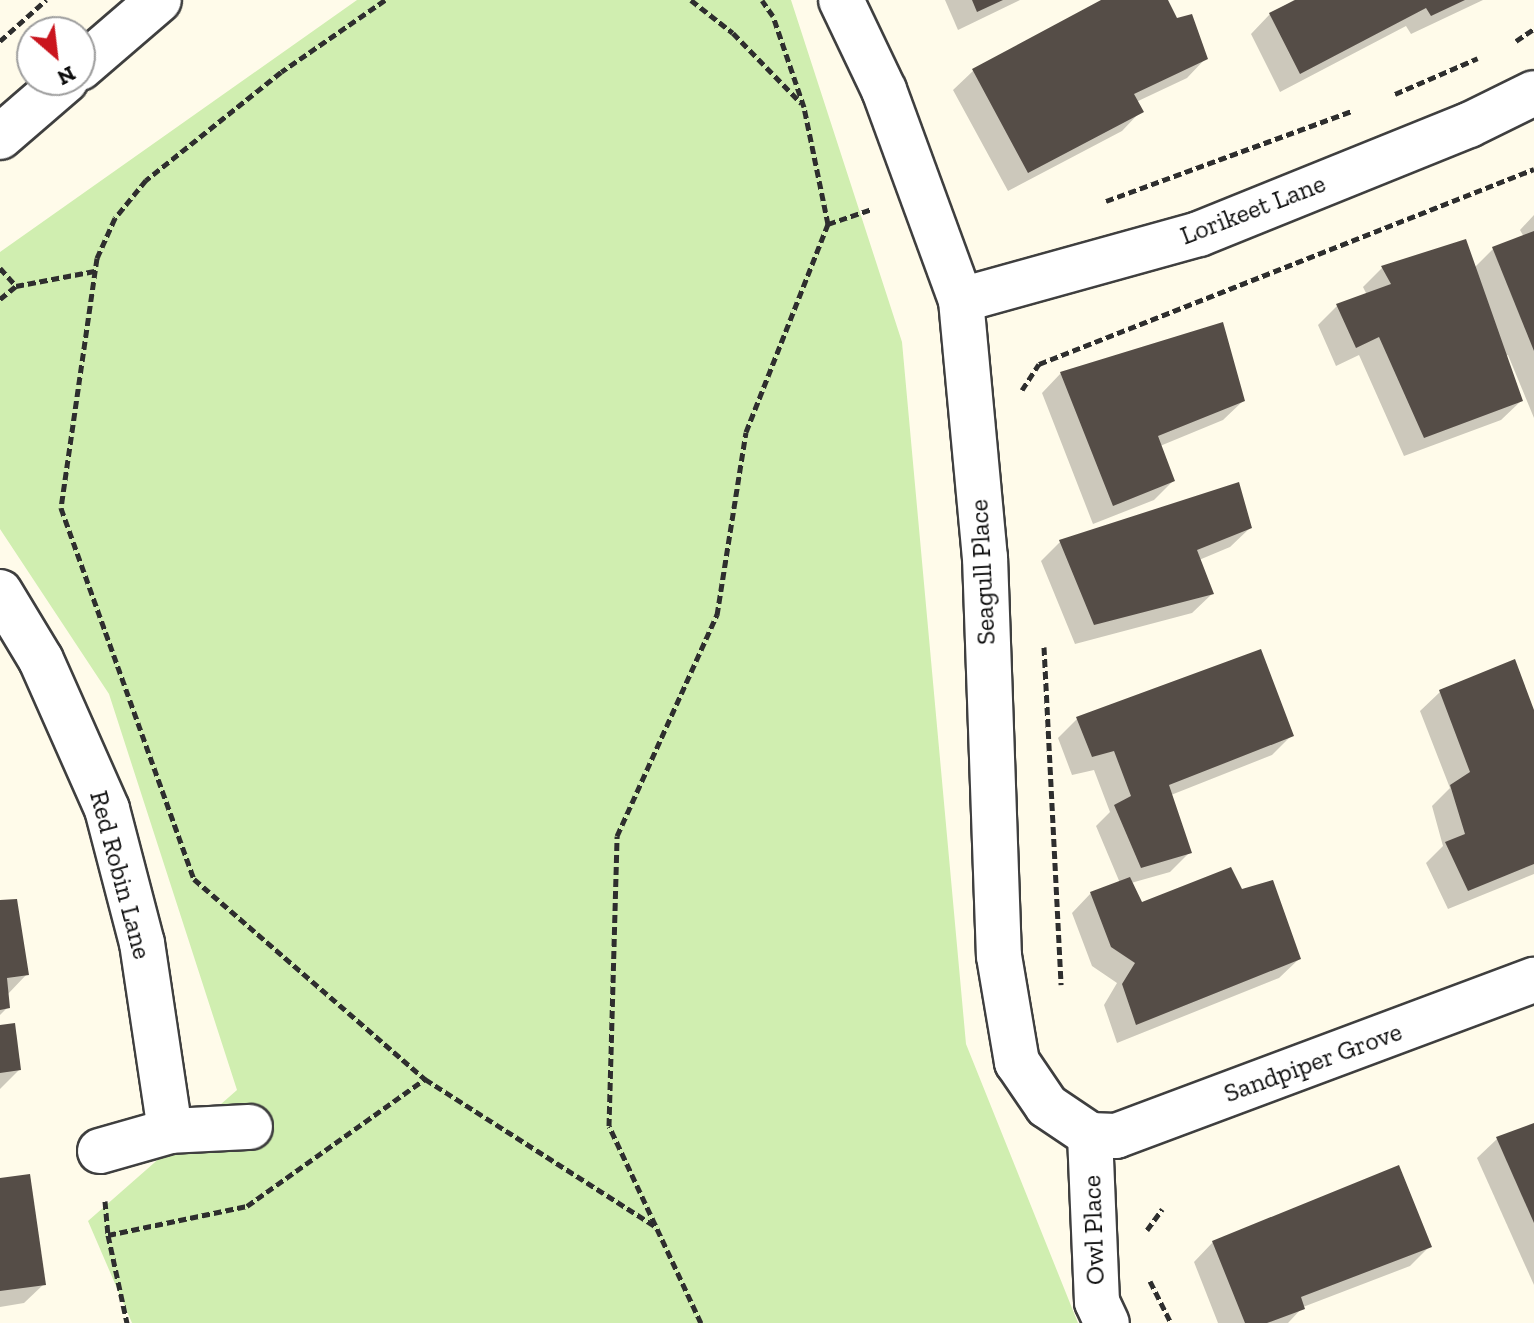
<!DOCTYPE html>
<html>
<head>
<meta charset="utf-8">
<style>
	body { margin:0 }
	#map { position:relative; width:1534px; height:1323px; overflow:hidden; background:#fffbea; font-family:"Zilla Slab",serif }
	div>[style] { position:absolute }
	[style*='--x'] { left:calc(var(--x)*1px); top:calc(var(--y)*1px); width:calc(var(--w)*1px); rotate:calc(var(--a)*1deg) }
	.green>* { inset:0; background:#d0eeb0 }
	.shadow>* { inset:0; background:#0003 }
	.building>* { inset:0; background:#554d47 }
	.path>* { height:5px; margin-top:-2.5px; transform-origin:0; background:repeating-linear-gradient(90deg,#2e2e2e 0 8px,transparent 0 12px) }
	.roads { filter:drop-shadow(2px 0 #3f3f3f) drop-shadow(-2px 0 #3f3f3f) drop-shadow(0 2px #3f3f3f) drop-shadow(0 -2px #3f3f3f) }
	.minor>* { height:44px; margin:-22px; padding:0 22px; transform-origin:22px; border-radius:22px; background:#fff }
	span { translate:-50% -50%; white-space:nowrap; text-align:center; line-height:1.15; -webkit-text-stroke:8px #fff; paint-order:stroke }
	.street-label { font-size:26px; color:#0c0c0c }
	.north { position:absolute; left:16px; top:16px; width:80px; height:80px; box-sizing:border-box; background:#fff; border:2px solid #9e9e9e; border-radius:50%; rotate:152deg; font-size:22px; font-weight:700; line-height:32px; text-align:center; color:#0c0c0c }
	.north::after { content:''; display:block; margin:auto; width:28px; height:36px; background:#ca151e; clip-path:polygon(50% 0,100% 100%,50% 72%,0 100%) }
</style>
</head>
<body>
<div id="map">
	<div class="green">
		<div style="clip-path:polygon(357px 0,791px 0,902px 342px,966px 1044px,1078px 1323px,132px 1323px,88px 1221px,237px 1090px,109px 694px,0 529px,0 252px)"></div>
	</div>
	<div class="shadow">
		<div style="clip-path:polygon(945px 0,1020px 0,958px 30px)"></div>
		<div style="clip-path:polygon(1106px 0,1166px 0,1176px 20px,1206px 58px,1187px 78px,1136px 102px,1141px 111px,1122px 131px,1008px 191px,953px 90px,973px 71px)"></div>
		<div style="clip-path:polygon(1294px 0,1483px 0,1411px 34px,1406px 26px,1280px 92px,1251px 34px,1270px 14px)"></div>
		<div style="clip-path:polygon(1534px 215px,1534px 418px,1508px 355px,1505px 356px,1521px 401px,1501px 420px,1404px 456px,1359px 355px,1336px 366px,1318px 325px,1337px 306px,1367px 295px,1363px 287px,1382px 268px,1474px 268px,1493px 249px,1524px 237px,1520px 230px)"></div>
		<div style="clip-path:polygon(1061px 373px,1243px 401px,1223px 420px,1160px 446px,1173px 481px,1154px 500px,1093px 524px,1042px 393px)"></div>
		<div style="clip-path:polygon(1250px 528px,1230px 547px,1199px 560px,1212px 594px,1192px 613px,1075px 644px,1041px 561px,1060px 542px)"></div>
		<div style="clip-path:polygon(1440px 692px,1534px 715px,1534px 874px,1448px 909px,1426px 863px,1443px 846px,1432px 806px,1450px 788px,1420px 711px)"></div>
		<div style="clip-path:polygon(1077px 719px,1292px 735px,1272px 755px,1171px 795px,1190px 852px,1170px 872px,1131px 883px,1141px 905px,1240px 892px,1299px 959px,1279px 978px,1117px 1043px,1104px 1005px,1117px 983px,1092px 966px,1072px 913px,1091px 893px,1120px 883px,1096px 826px,1110px 812px,1094px 770px,1072px 775px,1058px 738px)"></div>
		<div style="clip-path:polygon(0 902px,27px 974px,7px 995px,8px 1007px,0 1015px)"></div>
		<div style="clip-path:polygon(0 1027px,19px 1070px,0 1089px)"></div>
		<div style="clip-path:polygon(1534px 1125px,1534px 1285px,1477px 1158px,1497px 1139px)"></div>
		<div style="clip-path:polygon(0 1180px,44px 1284px,24px 1303px,0 1307px)"></div>
		<div style="clip-path:polygon(1213px 1242px,1429px 1247px,1410px 1266px,1303px 1307px,1288px 1323px,1218px 1323px,1194px 1262px)"></div>
	</div>
	<div class="building">
		<div style="clip-path:polygon(972px 0,1003px 0,977px 12px)"></div>
		<div style="clip-path:polygon(1101px 0,1168px 0,1177px 18px,1192px 14px,1208px 59px,1134px 94px,1144px 112px,1028px 173px,972px 69px)"></div>
		<div style="clip-path:polygon(1295px 0,1465px 0,1431px 16px,1426px 8px,1300px 74px,1269px 13px)"></div>
		<div style="clip-path:polygon(1534px 231px,1534px 351px,1492px 247px)"></div>
		<div style="clip-path:polygon(1466px 239px,1523px 401px,1424px 438px,1379px 337px,1356px 348px,1336px 304px,1391px 284px,1381px 266px)"></div>
		<div style="clip-path:polygon(1223px 322px,1245px 401px,1158px 436px,1175px 481px,1113px 506px,1060px 372px)"></div>
		<div style="clip-path:polygon(1239px 482px,1252px 528px,1197px 550px,1214px 594px,1094px 625px,1059px 540px)"></div>
		<div style="clip-path:polygon(1261px 649px,1294px 736px,1169px 785px,1192px 853px,1141px 868px,1114px 805px,1131px 796px,1114px 751px,1092px 757px,1076px 717px)"></div>
		<div style="clip-path:polygon(1515px 659px,1534px 710px,1534px 864px,1468px 891px,1445px 842px,1465px 834px,1450px 785px,1470px 772px,1439px 690px)"></div>
		<div style="clip-path:polygon(1231px 867px,1242px 889px,1273px 880px,1301px 959px,1136px 1025px,1122px 984px,1135px 963px,1111px 947px,1090px 892px,1130px 877px,1142px 902px)"></div>
		<div style="clip-path:polygon(17px 899px,29px 975px,7px 978px,10px 1008px,0 1010px,0 900px)"></div>
		<div style="clip-path:polygon(15px 1023px,21px 1070px,0 1073px,0 1025px)"></div>
		<div style="clip-path:polygon(1534px 1123px,1534px 1223px,1496px 1137px)"></div>
		<div style="clip-path:polygon(1399px 1165px,1432px 1247px,1301px 1297px,1305px 1309px,1267px 1323px,1245px 1323px,1212px 1241px)"></div>
		<div style="clip-path:polygon(30px 1174px,46px 1285px,0 1291px,0 1178px)"></div>
	</div>
	<div class="path">
		<div style="--x:385;--y:0;--w:126;--a:145.3"></div>
		<div style="--x:281;--y:72;--w:173;--a:141.3"></div>
		<div style="--x:146;--y:180;--w:49;--a:129.2"></div>
		<div style="--x:115;--y:218;--w:44;--a:114.2"></div>
		<div style="--x:97;--y:258;--w:253;--a:98.2"></div>
		<div style="--x:61;--y:508;--w:394;--a:70.3"></div>
		<div style="--x:194;--y:879;--w:306;--a:40.9"></div>
		<div style="--x:425;--y:1079;--w:273;--a:32.6"></div>
		<div style="--x:691;--y:0;--w:53;--a:38.2"></div>
		<div style="--x:733;--y:33;--w:98;--a:45.8"></div>
		<div style="--x:0;--y:41;--w:62;--a:-41.7"></div>
		<div style="--x:1516;--y:41;--w:22;--a:-34"></div>
		<div style="--x:1395;--y:94;--w:90;--a:-23.4"></div>
		<div style="--x:1106;--y:201;--w:262;--a:-20.1"></div>
		<div style="--x:828;--y:224;--w:46;--a:-18.8"></div>
		<div style="--x:0;--y:268;--w:24;--a:48"></div>
		<div style="--x:16;--y:286;--w:80;--a:-10.8"></div>
		<div style="--x:0;--y:299;--w:21;--a:-39"></div>
		<div style="--x:1022;--y:390;--w:31;--a:-57"></div>
		<div style="--x:1039;--y:364;--w:532;--a:-21.5"></div>
		<div style="--x:1044;--y:647;--w:338;--a:87.1"></div>
		<div style="--x:105;--y:1201;--w:34;--a:85"></div>
		<div style="--x:108;--y:1235;--w:142;--a:-11.8"></div>
		<div style="--x:247;--y:1206;--w:219;--a:-35.5"></div>
		<div style="--x:1147;--y:1230;--w:26;--a:-54"></div>
		<div style="--x:108;--y:1235;--w:90;--a:77.8"></div>
		<div style="--x:1150;--y:1281;--w:47;--a:63.4"></div>
		<div style="--x:701;--y:1323;--w:217;--a:-115"></div>
		<div style="--x:609;--y:1126;--w:290;--a:-88.4"></div>
		<div style="--x:617;--y:836;--w:243;--a:-65.7"></div>
		<div style="--x:717;--y:615;--w:185;--a:-81"></div>
		<div style="--x:746;--y:432;--w:224;--a:-68.5"></div>
		<div style="--x:828;--y:224;--w:119;--a:-101.6"></div>
		<div style="--x:804;--y:107;--w:96;--a:-108.8"></div>
		<div style="--x:773;--y:16;--w:19;--a:-125"></div>
	</div>
	<div class="roads">
		<div class="minor">
			<div style="--x:841;--y:0;--w:100;--a:64.5"></div>
			<div style="--x:884;--y:90;--w:224;--a:69.9"></div>
			<div style="--x:961;--y:300;--w:258;--a:84.7"></div>
			<div style="--x:985;--y:557;--w:399;--a:88"></div>
			<div style="--x:999;--y:956;--w:108;--a:80.4"></div>
			<div style="--x:1017;--y:1062;--w:53;--a:55.7"></div>
			<div style="--x:1047;--y:1106;--w:52;--a:34"></div>
			<div style="--x:80;--y:68;--w:104;--a:-40.7"></div>
			<div style="--x:0;--y:137;--w:87;--a:-40.8"></div>
			<div style="--x:961;--y:300;--w:247;--a:-15.5"></div>
			<div style="--x:1199;--y:234;--w:291;--a:-22"></div>
			<div style="--x:1469;--y:125;--w:72;--a:-26.2"></div>
			<div style="--x:0;--y:592;--w:79;--a:58.9"></div>
			<div style="--x:41;--y:660;--w:163;--a:66.1"></div>
			<div style="--x:107;--y:809;--w:138;--a:75.4"></div>
			<div style="--x:142;--y:943;--w:190;--a:81.5"></div>
			<div style="--x:1090;--y:1135;--w:26;--a:2"></div>
			<div style="--x:1116;--y:1136;--w:446;--a:-20.5"></div>
			<div style="--x:1090;--y:1135;--w:167;--a:87.6"></div>
			<div style="--x:1097;--y:1302;--w:23;--a:65"></div>
			<div style="--x:100;--y:1151;--w:73;--a:-15.9"></div>
			<div style="--x:170;--y:1131;--w:80;--a:-2.9"></div>
		</div>
	</div>
	<div class="street-label">
		<span style="left:1253px;top:210px;rotate:-21deg">Lorikeet Lane</span>
		<span style="left:983px;top:572px;rotate:-93deg">Seagull Place</span>
		<span style="left:120px;top:875px;rotate:75deg">Red Robin Lane</span>
		<span style="left:1313px;top:1063px;rotate:-20deg">Sandpiper Grove</span>
		<span style="left:1094px;top:1230px;rotate:-92deg">Owl Place</span>
	</div>
	<div class="north">N</div>
</div>
</body>
</html>
